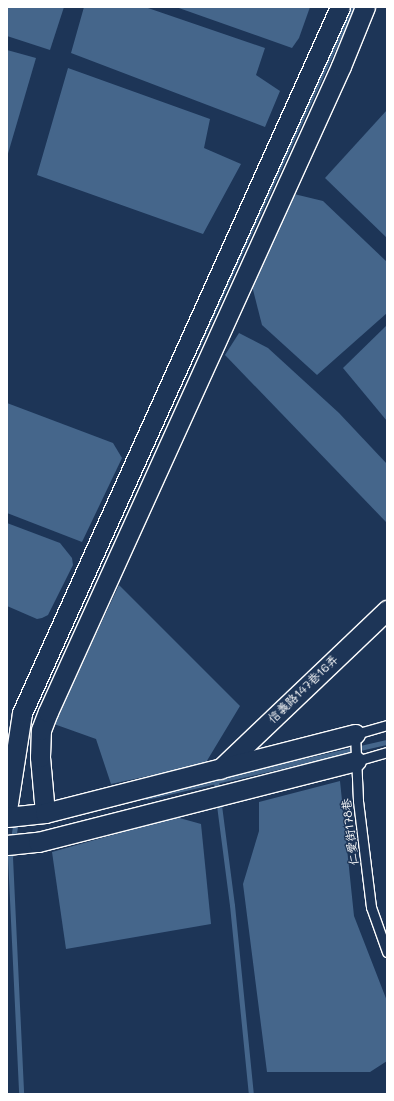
<!DOCTYPE html>
<html>
<head>
<meta charset="utf-8">
<style>
	body { margin:0 }
	#map { position:relative; width:394px; height:1101px; overflow:hidden; background:#1d3557; font-family:Mali,"LXGW WenKai TC",sans-serif }
	div>[style] { position:absolute }
	[style*='--x'] { left:calc(var(--x)*1px); top:calc(var(--y)*1px); width:calc(var(--w)*1px); rotate:calc(var(--a)*1deg) }
	.water>* { inset:0; background:#45668b }
	.stream>* { height:5px; margin:-2.5px; padding:0 2.5px; transform-origin:2.5px; border-radius:2.5px; background:#45668b }
	.roads { filter:drop-shadow(1px 0 #fff) drop-shadow(-1px 0 #fff) drop-shadow(0 1px #fff) drop-shadow(0 -1px #fff) }
	.lane>* { height:9px; margin:-4.5px; padding:0 4.5px; transform-origin:4.5px; border-radius:4.5px; background:#1d3557 }
	.street>* { height:19px; margin:-9.5px; padding:0 9.5px; transform-origin:9.5px; border-radius:9.5px; background:#1d3557 }
	span { translate:-50% -50%; white-space:nowrap; text-align:center; line-height:1.15; -webkit-text-stroke:3px #1d3557; paint-order:stroke }
	.street-label { font-size:12px; color:#fff }
	.frame { position:absolute; inset:0; border:8px solid #fff; pointer-events:none }
</style>
</head>
<body>
<div id="map">
	<div class="water">
		<div style="clip-path:polygon(7px 7px,64px 7px,50px 50px,7px 36px)"></div>
		<div style="clip-path:polygon(84px 7px,145px 7px,265px 48px,256px 75px,280px 91px,265px 127px,71px 53px)"></div>
		<div style="clip-path:polygon(176px 7px,310px 7px,299px 38px,292px 48px)"></div>
		<div style="clip-path:polygon(7px 50px,36px 58px,7px 157px)"></div>
		<div style="clip-path:polygon(68px 68px,210px 119px,204px 148px,241px 164px,203px 234px,37px 175px)"></div>
		<div style="clip-path:polygon(387px 110px,387px 238px,325px 178px)"></div>
		<div style="clip-path:polygon(294px 194px,323px 201px,387px 262px,387px 313px,317px 375px,262px 325px,252px 286px)"></div>
		<div style="clip-path:polygon(387px 325px,387px 421px,343px 368px)"></div>
		<div style="clip-path:polygon(239px 333px,268px 348px,339px 413px,387px 464px,387px 523px,225px 355px)"></div>
		<div style="clip-path:polygon(7px 403px,113px 443px,122px 458px,82px 542px,7px 513px)"></div>
		<div style="clip-path:polygon(7px 523px,60px 543px,72px 558px,73px 565px,48px 615px,42px 618px,37px 619px,7px 606px)"></div>
		<div style="clip-path:polygon(119px 585px,240px 706px,205px 764px,111px 784px,96px 739px,54px 724px)"></div>
		<div style="clip-path:polygon(340px 781px,354px 916px,387px 1001px,387px 1061px,370px 1072px,267px 1072px,243px 884px,259px 831px,259px 802px)"></div>
		<div style="clip-path:polygon(176px 817px,201px 824px,211px 924px,66px 949px,52px 852px)"></div>
	</div>
	<div class="stream">
		<div style="--x:197;--y:347;--w:374;--a:-65.5"></div>
		<div style="--x:216;--y:782;--w:124;--a:82.6"></div>
		<div style="--x:232;--y:905;--w:190;--a:84.3"></div>
		<div style="--x:146;--y:797;--w:247;--a:-12.9"></div>
		<div style="--x:16;--y:820;--w:37;--a:99"></div>
		<div style="--x:10;--y:857;--w:237;--a:87.3"></div>
	</div>
	<div class="roads">
		<div class="lane">
			<div style="--x:387;--y:725;--w:33;--a:164"></div>
			<div style="--x:355;--y:734;--w:67;--a:87.4"></div>
			<div style="--x:358;--y:801;--w:107;--a:83"></div>
			<div style="--x:371;--y:907;--w:48;--a:70.4"></div>
			<div style="--x:356;--y:761;--w:32;--a:-16"></div>
		</div>
		<div class="street">
			<div style="--x:220;--y:769;--w:231;--a:-43.6"></div>
			<div style="--x:7;--y:810;--w:98;--a:-81.2"></div>
			<div style="--x:22;--y:713;--w:774;--a:-65.75"></div>
			<div style="--x:45;--y:813;--w:56;--a:-95.1"></div>
			<div style="--x:40;--y:757;--w:27;--a:-88"></div>
			<div style="--x:41;--y:730;--w:19;--a:-69"></div>
			<div style="--x:48;--y:712;--w:709;--a:-65.6"></div>
			<div style="--x:341;--y:66;--w:64;--a:-67.9"></div>
			<div style="--x:7;--y:817;--w:38;--a:-6"></div>
			<div style="--x:45;--y:813;--w:320;--a:-14.3"></div>
			<div style="--x:7;--y:845;--w:31;--a:-6"></div>
			<div style="--x:38;--y:842;--w:328;--a:-14.3"></div>
		</div>
	</div>
	<div class="street-label">
		<span style="left:303px;top:689px;rotate:-44deg">信義路147巷16弄</span>
		<span style="left:350px;top:832px;rotate:-97deg">仁愛街178巷</span>
	</div>
	<div class="frame"></div>
</div>
</body>
</html>
